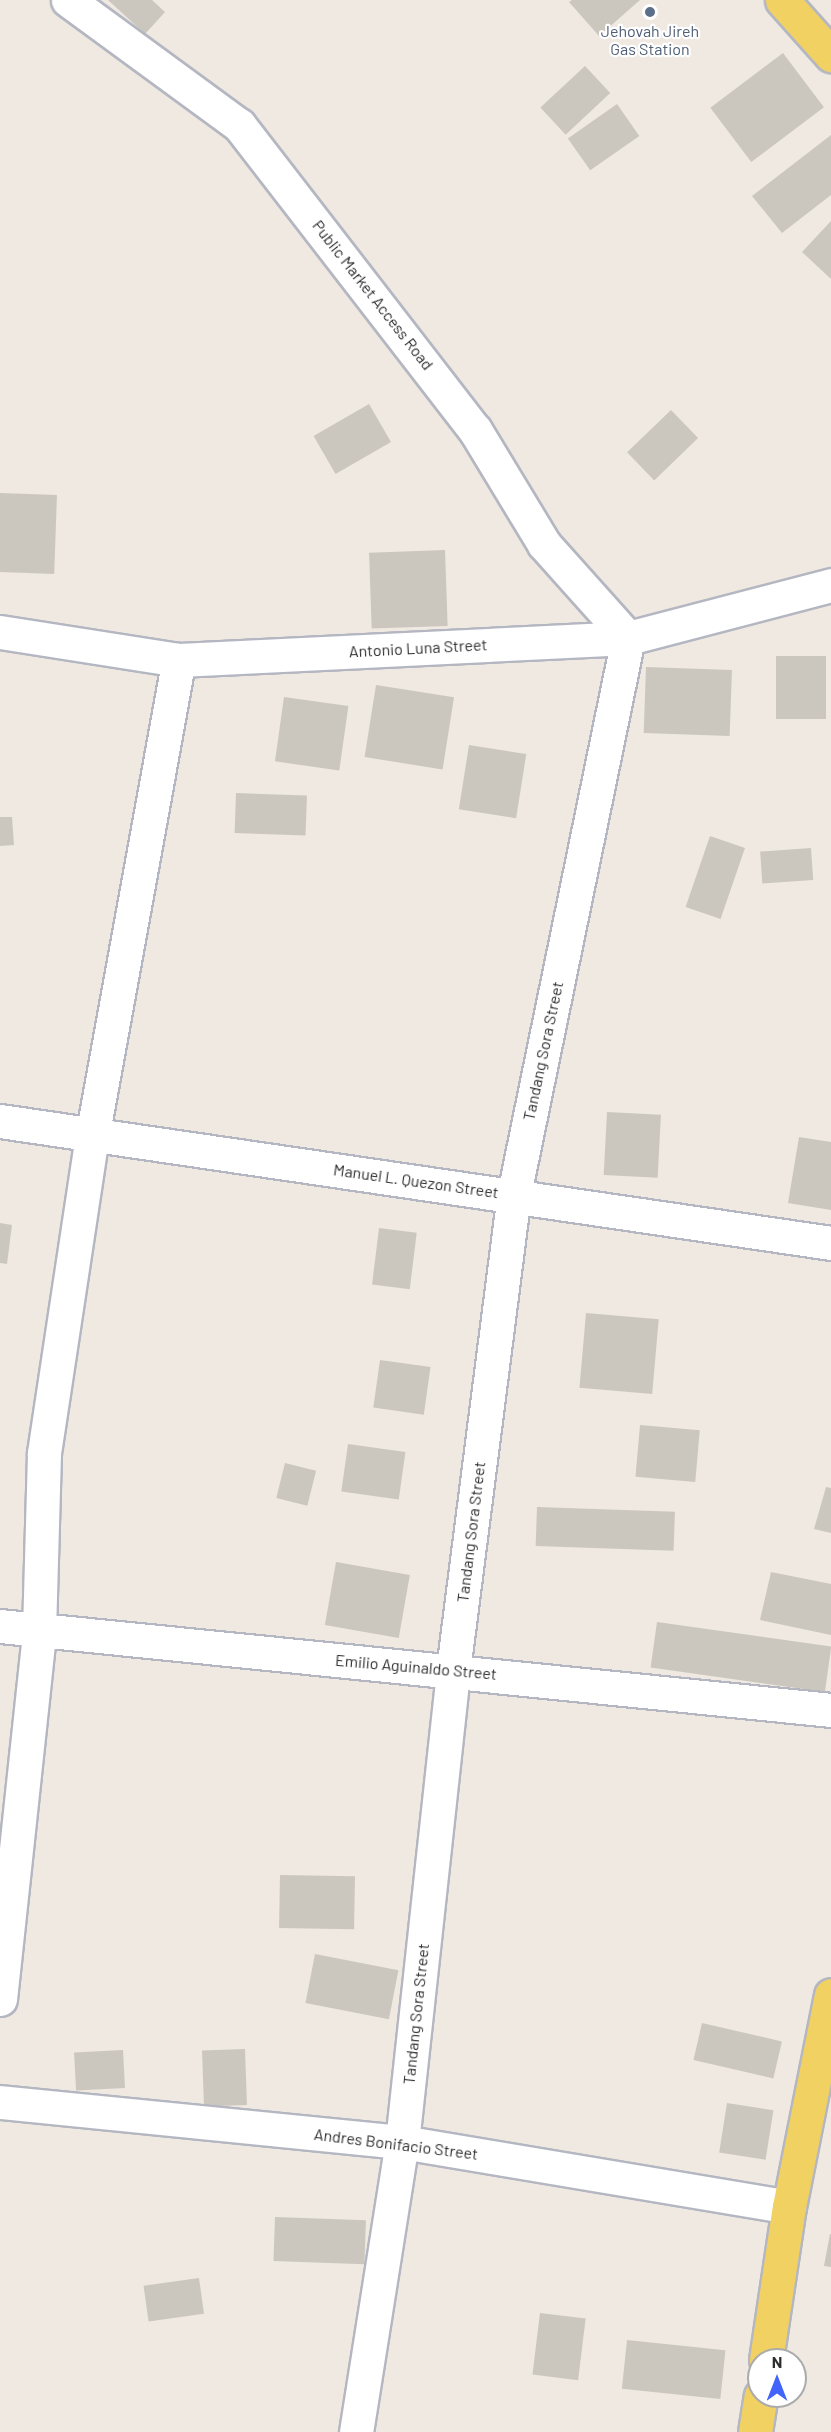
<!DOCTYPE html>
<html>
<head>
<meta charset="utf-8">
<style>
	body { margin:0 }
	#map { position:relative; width:831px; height:2432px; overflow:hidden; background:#efe9e1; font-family:Barlow,sans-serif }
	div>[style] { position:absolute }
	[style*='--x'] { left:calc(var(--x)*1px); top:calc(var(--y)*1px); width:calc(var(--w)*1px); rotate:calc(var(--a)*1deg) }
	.building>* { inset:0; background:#cbc7bf; transform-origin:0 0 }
	.roads { filter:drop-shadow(2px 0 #b4b7c1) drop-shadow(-2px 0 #b4b7c1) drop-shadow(0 2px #b4b7c1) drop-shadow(0 -2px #b4b7c1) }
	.minor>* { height:33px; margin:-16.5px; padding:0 16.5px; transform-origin:16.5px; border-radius:16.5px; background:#fff }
	.major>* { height:33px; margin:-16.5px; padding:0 16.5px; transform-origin:16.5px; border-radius:16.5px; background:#f2d163 }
	.dots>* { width:16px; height:16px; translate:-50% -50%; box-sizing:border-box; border:3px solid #fff; border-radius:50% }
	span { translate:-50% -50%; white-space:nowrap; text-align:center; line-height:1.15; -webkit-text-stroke:4.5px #fff; paint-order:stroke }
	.service-label { font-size:16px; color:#4e5e75 }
	.street-label { font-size:16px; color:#2e2e2e }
	.north { position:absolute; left:747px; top:2348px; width:60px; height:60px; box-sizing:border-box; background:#fff; border:2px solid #ababab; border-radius:50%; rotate:0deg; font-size:16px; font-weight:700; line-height:24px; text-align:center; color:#2e2e2e }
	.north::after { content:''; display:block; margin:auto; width:21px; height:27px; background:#4264fb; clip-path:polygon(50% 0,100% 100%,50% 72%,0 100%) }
</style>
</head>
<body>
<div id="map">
	<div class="building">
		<div style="clip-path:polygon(108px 0,152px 0,165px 12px,145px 34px)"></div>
		<div style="clip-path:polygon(572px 0,640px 0,599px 36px,569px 2px)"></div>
		<div style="left:783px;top:53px;width:68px;height:91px;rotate:53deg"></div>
		<div style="left:585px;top:66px;width:37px;height:61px;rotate:47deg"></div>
		<div style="left:617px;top:104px;width:39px;height:60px;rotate:55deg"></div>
		<div style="clip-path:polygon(831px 135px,831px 195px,782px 233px,752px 196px)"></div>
		<div style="clip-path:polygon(831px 221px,831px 279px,802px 252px)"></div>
		<div style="left:369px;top:404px;width:44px;height:64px;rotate:60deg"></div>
		<div style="left:671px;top:410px;width:39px;height:61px;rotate:46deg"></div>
		<div style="left:0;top:493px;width:57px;height:79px;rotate:2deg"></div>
		<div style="left:445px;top:550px;width:76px;height:76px;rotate:88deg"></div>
		<div style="left:776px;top:656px;width:50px;height:63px"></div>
		<div style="left:646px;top:667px;width:86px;height:66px;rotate:2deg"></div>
		<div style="left:376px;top:685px;width:79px;height:73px;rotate:9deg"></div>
		<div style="left:284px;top:697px;width:65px;height:65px;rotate:8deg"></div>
		<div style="left:469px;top:745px;width:58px;height:65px;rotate:9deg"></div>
		<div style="left:236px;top:793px;width:71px;height:40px;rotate:2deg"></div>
		<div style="clip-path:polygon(0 817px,12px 817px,14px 845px,0 846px)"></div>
		<div style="left:710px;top:836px;width:37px;height:75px;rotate:19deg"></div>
		<div style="left:811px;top:848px;width:32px;height:51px;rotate:86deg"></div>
		<div style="left:607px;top:1112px;width:54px;height:63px;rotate:3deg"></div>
		<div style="clip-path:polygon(799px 1137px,831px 1142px,831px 1210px,788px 1203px)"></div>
		<div style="clip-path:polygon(0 1223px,12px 1225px,7px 1264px,0 1263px)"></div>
		<div style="left:379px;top:1228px;width:38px;height:57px;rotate:7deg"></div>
		<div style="left:586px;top:1313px;width:73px;height:75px;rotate:5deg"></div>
		<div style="left:380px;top:1360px;width:51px;height:48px;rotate:8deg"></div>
		<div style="left:640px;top:1425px;width:60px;height:52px;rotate:5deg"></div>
		<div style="left:348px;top:1444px;width:58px;height:48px;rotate:8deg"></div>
		<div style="left:285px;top:1463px;width:32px;height:36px;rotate:14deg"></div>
		<div style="clip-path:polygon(826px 1487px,831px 1488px,831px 1533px,814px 1529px)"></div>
		<div style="left:537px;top:1507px;width:138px;height:39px;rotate:2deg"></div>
		<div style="left:336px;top:1562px;width:75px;height:64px;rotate:10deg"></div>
		<div style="clip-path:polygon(771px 1572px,831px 1584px,831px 1635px,760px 1620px)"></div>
		<div style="left:657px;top:1622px;width:176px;height:46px;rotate:8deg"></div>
		<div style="left:280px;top:1875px;width:75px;height:53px;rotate:1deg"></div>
		<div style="left:315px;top:1954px;width:85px;height:50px;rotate:11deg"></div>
		<div style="left:702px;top:2023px;width:82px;height:38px;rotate:13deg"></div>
		<div style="left:245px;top:2049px;width:56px;height:43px;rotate:88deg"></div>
		<div style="left:123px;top:2050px;width:38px;height:49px;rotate:87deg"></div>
		<div style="left:727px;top:2103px;width:47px;height:50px;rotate:9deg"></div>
		<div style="left:275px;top:2217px;width:91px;height:44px;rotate:2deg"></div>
		<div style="clip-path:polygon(830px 2234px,831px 2234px,831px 2267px,824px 2266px)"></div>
		<div style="left:199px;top:2278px;width:36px;height:56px;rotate:82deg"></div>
		<div style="left:540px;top:2313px;width:46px;height:62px;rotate:7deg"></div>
		<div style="left:627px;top:2340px;width:99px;height:49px;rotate:6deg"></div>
	</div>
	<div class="roads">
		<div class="minor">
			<div style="--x:68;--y:0;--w:212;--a:36.2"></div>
			<div style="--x:239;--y:125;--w:386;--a:52.3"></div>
			<div style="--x:475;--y:430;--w:133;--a:58.8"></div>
			<div style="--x:544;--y:544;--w:126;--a:48.2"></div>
			<div style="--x:0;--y:632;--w:181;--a:8.9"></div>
			<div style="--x:179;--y:660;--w:450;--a:-2.8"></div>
			<div style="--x:628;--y:638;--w:210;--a:-14.6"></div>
			<div style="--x:0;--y:1121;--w:840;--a:8.35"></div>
			<div style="--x:0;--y:1626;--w:835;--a:5.77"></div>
			<div style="--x:0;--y:1999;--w:369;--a:-83.9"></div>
			<div style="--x:39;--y:1632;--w:179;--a:-88.4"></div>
			<div style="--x:44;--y:1453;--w:320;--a:-81.4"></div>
			<div style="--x:92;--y:1137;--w:485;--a:-79.7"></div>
			<div style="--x:0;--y:2102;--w:404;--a:5.7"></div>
			<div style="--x:402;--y:2142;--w:392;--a:9.5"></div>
			<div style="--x:356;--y:2432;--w:294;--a:-81"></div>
			<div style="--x:402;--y:2142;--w:475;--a:-83.8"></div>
			<div style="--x:453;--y:1670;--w:480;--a:-82.7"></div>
			<div style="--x:514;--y:1194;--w:568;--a:-78.41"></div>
		</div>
		<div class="major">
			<div style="--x:782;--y:0;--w:74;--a:48.3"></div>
			<div style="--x:766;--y:2360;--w:155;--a:-81.5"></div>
			<div style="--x:789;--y:2207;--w:216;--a:-78.8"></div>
			<div style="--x:755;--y:2432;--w:36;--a:-81"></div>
		</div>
	</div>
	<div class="dots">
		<div style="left:650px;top:12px;background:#5c6f8a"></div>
	</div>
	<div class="service-label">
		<span style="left:650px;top:40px">Jehovah Jireh<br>Gas Station</span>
	</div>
	<div class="street-label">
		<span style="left:373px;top:295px;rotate:52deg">Public Market Access Road</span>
		<span style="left:418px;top:648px;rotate:-3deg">Antonio Luna Street</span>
		<span style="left:543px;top:1051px;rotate:-78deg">Tandang Sora Street</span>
		<span style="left:416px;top:1181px;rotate:8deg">Manuel L. Quezon Street</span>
		<span style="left:471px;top:1532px;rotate:-83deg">Tandang Sora Street</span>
		<span style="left:416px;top:1667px;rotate:5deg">Emilio Aguinaldo Street</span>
		<span style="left:416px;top:2014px;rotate:-84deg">Tandang Sora Street</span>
		<span style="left:396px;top:2144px;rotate:7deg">Andres Bonifacio Street</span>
	</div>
	<div class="north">N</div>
</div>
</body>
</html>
